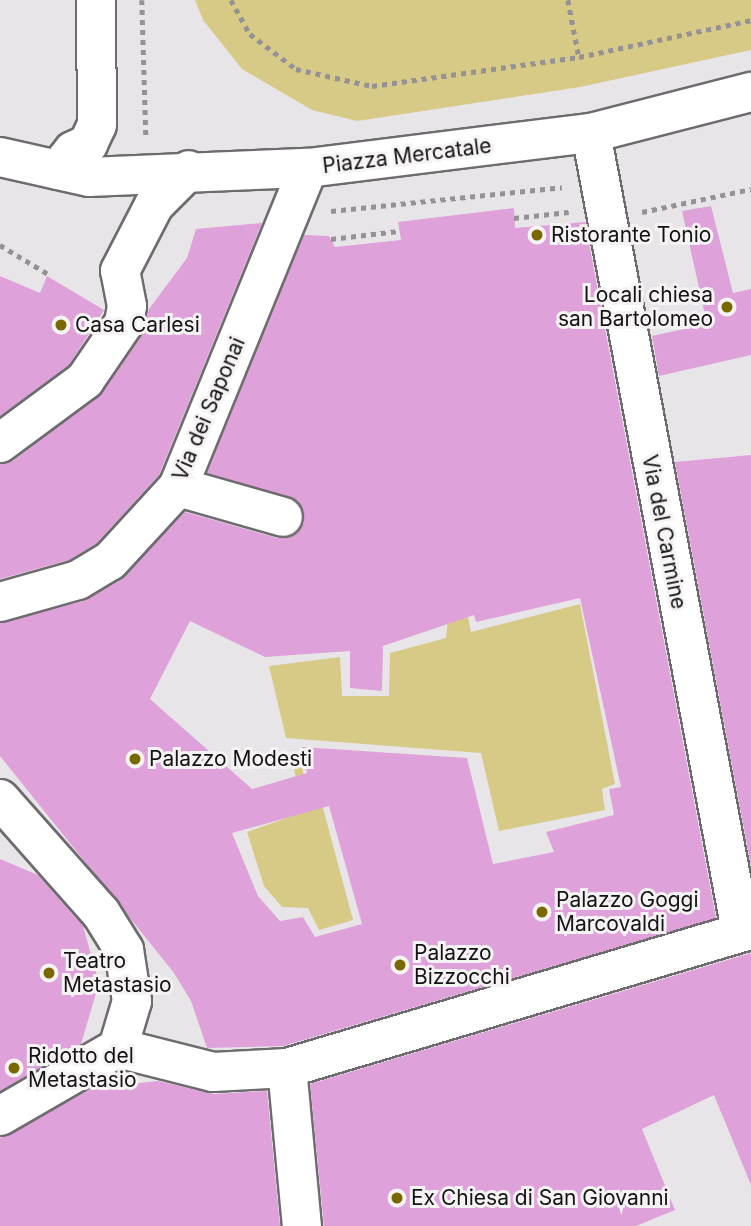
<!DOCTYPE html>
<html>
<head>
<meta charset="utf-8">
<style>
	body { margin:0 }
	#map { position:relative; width:751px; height:1226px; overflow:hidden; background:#e8e5e8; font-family:Inter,sans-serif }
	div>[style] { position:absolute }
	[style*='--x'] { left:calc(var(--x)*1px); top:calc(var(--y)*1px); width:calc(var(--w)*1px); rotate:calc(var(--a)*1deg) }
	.green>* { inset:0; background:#d7ca87 }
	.building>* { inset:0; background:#dfa1d9 }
	.path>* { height:4.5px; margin-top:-2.25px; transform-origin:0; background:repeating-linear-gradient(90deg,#949294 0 5px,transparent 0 10px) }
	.roads { filter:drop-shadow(2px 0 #6e6b6e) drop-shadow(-2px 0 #6e6b6e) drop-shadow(0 2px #6e6b6e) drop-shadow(0 -2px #6e6b6e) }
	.minor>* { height:38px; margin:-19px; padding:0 19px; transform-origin:19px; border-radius:19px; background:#fff }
	.dots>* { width:19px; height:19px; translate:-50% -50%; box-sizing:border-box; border:4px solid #f6f3f5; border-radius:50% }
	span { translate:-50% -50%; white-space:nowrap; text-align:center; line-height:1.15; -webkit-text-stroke:6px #f6f3f5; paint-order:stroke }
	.street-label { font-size:21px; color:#151415 }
	.poi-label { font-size:21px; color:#151415 }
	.left { translate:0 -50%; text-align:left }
	.right { translate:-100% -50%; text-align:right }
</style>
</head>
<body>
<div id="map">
	<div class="green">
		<div style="clip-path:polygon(195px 0,751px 0,751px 50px,580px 87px,357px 121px,312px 110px,242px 69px,203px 20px)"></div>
		<div style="clip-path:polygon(450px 599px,465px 602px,471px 632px,580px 604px,615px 784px,602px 789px,605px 810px,499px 831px,481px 753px,286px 738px,269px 666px,340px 657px,342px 696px,389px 696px,390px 653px,446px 638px)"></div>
		<div style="clip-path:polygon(300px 753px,309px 807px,322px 804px,353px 920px,319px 930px,308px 908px,282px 907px,264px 886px,247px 832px,301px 813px,292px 755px)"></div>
	</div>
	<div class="building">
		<div style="clip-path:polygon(711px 206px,733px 293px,751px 289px,751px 355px,659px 376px,652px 336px,707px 324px,682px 211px)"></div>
		<div style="clip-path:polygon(evenodd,514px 208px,515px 228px,585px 222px,716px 918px,283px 1046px,207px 1048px,191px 1001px,174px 973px,0 756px,0 623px,84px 601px,121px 580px,185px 512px,277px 538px,298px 533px,304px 522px,298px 501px,207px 473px,304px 235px,329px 236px,335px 247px,401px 240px,398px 222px,514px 208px,580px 598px,621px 787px,609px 789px,614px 815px,546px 832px,554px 852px,493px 864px,467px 758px,302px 747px,307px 773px,252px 789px,150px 699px,190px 621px,265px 657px,350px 651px,350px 688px,382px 691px,383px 646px,474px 615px,476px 622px,580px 598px,514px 208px,329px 806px,362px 924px,315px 937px,303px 917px,280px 921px,258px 896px,232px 833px,329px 806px)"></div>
		<div style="clip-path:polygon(262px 223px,159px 475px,96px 544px,69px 560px,0 579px,0 464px,13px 461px,103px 392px,142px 335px,149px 309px,187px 258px,196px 229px)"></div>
		<div style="clip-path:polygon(0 276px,40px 293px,47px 276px,104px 310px,69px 365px,0 416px)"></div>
		<div style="clip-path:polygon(751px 455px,751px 866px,675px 462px)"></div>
		<div style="clip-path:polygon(0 859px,38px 875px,83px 926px,99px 983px,81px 1044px,0 1091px)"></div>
		<div style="clip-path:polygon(751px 953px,751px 1185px,714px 1095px,642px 1129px,675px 1210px,636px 1226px,324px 1226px,310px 1084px)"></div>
		<div style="clip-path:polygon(158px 1081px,214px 1094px,267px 1091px,280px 1226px,0 1226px,0 1138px,93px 1088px)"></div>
	</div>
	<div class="path">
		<div style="--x:142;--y:0;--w:138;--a:88.3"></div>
		<div style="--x:231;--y:0;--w:39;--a:61"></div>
		<div style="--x:250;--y:34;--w:58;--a:37.3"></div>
		<div style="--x:296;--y:69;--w:78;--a:12.6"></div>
		<div style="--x:372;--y:86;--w:209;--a:-8"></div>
		<div style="--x:579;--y:57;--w:176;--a:-12.1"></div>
		<div style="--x:568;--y:0;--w:58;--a:79.1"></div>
		<div style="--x:331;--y:211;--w:232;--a:-5.9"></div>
		<div style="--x:642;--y:212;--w:111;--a:-11.9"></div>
		<div style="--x:514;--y:218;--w:55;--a:-6.2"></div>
		<div style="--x:331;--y:239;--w:68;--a:-6.7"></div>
		<div style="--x:0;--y:245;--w:56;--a:31.1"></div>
	</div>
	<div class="roads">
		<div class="minor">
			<div style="--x:591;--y:133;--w:812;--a:79.35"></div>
			<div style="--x:0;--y:157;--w:91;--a:12.7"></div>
			<div style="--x:89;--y:177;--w:219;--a:-2.4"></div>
			<div style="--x:308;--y:168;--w:285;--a:-7.1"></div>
			<div style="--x:591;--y:133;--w:165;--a:-14.4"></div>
			<div style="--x:58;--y:170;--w:24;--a:-52"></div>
			<div style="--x:73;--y:151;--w:17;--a:-25"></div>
			<div style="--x:88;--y:144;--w:21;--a:-65"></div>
			<div style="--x:97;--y:125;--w:125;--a:-90.5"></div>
			<div style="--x:0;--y:443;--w:106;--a:-36.5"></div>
			<div style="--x:85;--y:380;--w:69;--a:-55.6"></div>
			<div style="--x:124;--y:323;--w:17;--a:-80"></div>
			<div style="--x:127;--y:306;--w:36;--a:-101"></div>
			<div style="--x:120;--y:271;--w:74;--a:-62.7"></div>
			<div style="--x:154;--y:205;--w:49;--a:-45"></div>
			<div style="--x:178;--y:487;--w:109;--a:15.9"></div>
			<div style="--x:0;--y:602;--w:81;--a:-15.8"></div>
			<div style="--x:78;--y:580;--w:37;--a:-31"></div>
			<div style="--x:110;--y:561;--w:100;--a:-47.4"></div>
			<div style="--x:178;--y:487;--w:344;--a:-67.8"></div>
			<div style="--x:0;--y:799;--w:152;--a:48.5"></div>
			<div style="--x:101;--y:913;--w:44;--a:58.1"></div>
			<div style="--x:124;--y:950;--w:52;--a:81.1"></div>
			<div style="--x:132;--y:1001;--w:49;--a:106.6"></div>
			<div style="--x:118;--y:1048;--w:98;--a:14.2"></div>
			<div style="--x:213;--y:1072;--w:74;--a:-3.1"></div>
			<div style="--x:287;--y:1068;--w:484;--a:-16.6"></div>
			<div style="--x:287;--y:1068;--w:159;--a:84.6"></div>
			<div style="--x:0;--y:1116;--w:136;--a:-30"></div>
		</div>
	</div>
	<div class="dots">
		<div style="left:537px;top:235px;background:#796800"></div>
		<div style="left:727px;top:307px;background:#796800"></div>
		<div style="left:61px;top:325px;background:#796800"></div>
		<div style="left:135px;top:759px;background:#796800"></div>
		<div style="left:542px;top:912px;background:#796800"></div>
		<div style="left:400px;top:965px;background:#796800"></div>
		<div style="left:49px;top:973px;background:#796800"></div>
		<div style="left:14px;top:1068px;background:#796800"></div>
		<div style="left:397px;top:1198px;background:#796800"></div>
	</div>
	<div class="street-label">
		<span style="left:407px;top:156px;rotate:-7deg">Piazza Mercatale</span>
		<span style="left:209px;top:409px;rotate:-67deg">Via dei Saponai</span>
		<span style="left:664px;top:532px;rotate:79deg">Via del Carmine</span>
	</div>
	<div class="poi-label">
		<span class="left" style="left:551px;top:235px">Ristorante Tonio</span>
		<span class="right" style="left:713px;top:307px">Locali chiesa<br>san Bartolomeo</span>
		<span class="left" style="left:75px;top:325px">Casa Carlesi</span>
		<span class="left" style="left:149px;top:759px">Palazzo Modesti</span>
		<span class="left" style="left:556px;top:912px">Palazzo Goggi<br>Marcovaldi</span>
		<span class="left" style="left:414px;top:965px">Palazzo<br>Bizzocchi</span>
		<span class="left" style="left:63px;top:973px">Teatro<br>Metastasio</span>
		<span class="left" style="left:28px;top:1068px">Ridotto del<br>Metastasio</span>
		<span class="left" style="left:411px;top:1198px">Ex Chiesa di San Giovanni</span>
	</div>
</div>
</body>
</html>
